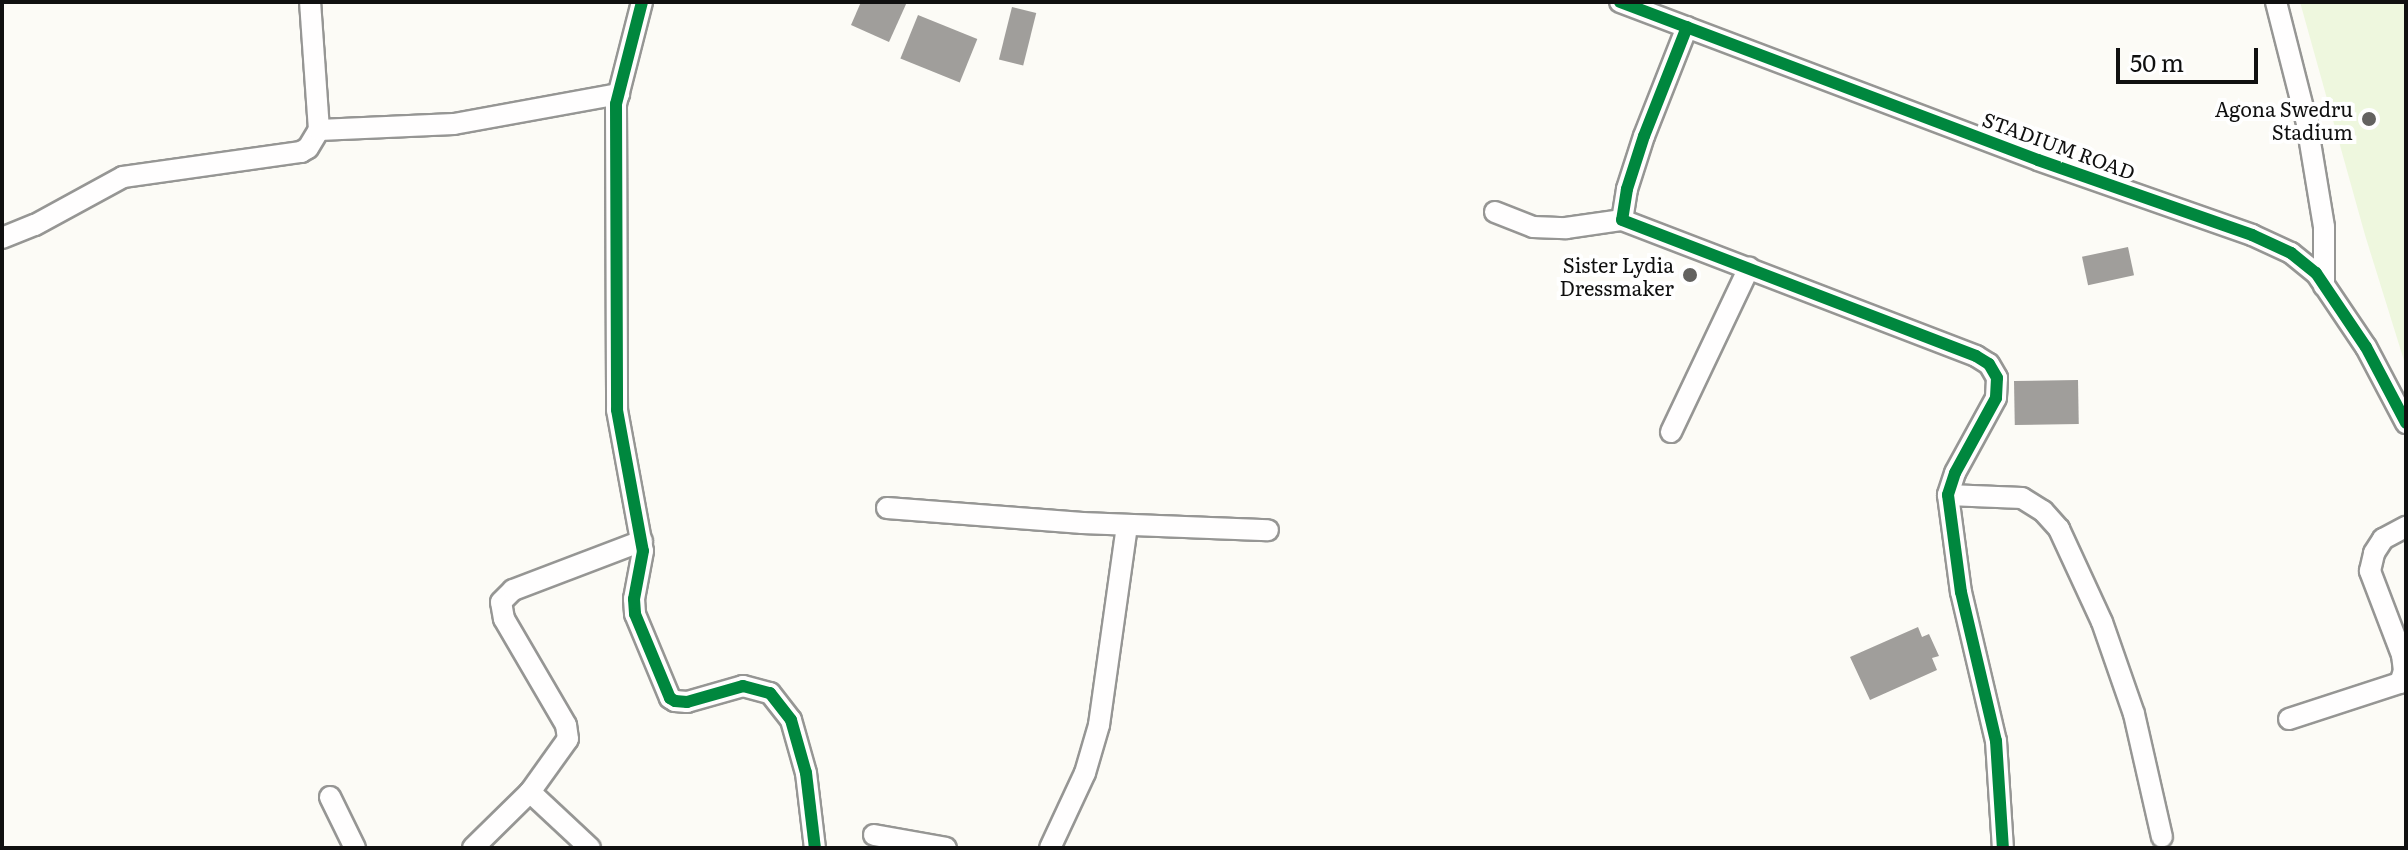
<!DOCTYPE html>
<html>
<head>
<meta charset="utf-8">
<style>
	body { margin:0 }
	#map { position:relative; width:2408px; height:850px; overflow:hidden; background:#fcfbf6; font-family:Literata,serif }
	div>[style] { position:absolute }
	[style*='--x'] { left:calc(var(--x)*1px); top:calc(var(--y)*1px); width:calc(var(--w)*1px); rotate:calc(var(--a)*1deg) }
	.pitch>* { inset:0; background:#eef7de }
	.building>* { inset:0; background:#a09e9b; transform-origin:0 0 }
	.roads { filter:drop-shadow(2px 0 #969694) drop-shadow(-2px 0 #969694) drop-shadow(0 2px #969694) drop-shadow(0 -2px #969694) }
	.minor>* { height:20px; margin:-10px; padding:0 10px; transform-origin:10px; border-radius:10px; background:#fffefe }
	.cycleway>* { height:12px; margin:-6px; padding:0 6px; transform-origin:6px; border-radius:6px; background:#00873e }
	.dots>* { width:22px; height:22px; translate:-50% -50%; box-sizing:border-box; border:4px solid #fff; border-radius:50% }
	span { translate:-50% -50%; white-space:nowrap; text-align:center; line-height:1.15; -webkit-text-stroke:8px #fff; paint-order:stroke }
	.poi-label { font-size:20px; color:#101010 }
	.right { translate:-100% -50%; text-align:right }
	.street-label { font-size:20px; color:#101010 }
	.frame { position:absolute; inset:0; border:4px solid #101010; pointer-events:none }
	.scale { position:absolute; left:2116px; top:48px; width:142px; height:36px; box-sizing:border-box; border:4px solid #101010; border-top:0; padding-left:10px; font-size:24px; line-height:28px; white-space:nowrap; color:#101010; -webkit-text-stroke:6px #fff; paint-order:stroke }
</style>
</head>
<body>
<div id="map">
	<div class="pitch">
		<div style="clip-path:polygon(2300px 2px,2406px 2px,2406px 367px,2365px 235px)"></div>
	</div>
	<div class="building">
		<div style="clip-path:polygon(861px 2px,907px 2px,889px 42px,851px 25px)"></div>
		<div style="left:1012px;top:7px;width:25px;height:54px;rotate:14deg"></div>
		<div style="left:918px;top:15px;width:64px;height:47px;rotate:22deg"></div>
		<div style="left:2128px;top:247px;width:29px;height:47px;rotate:78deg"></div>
		<div style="left:2078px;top:380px;width:44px;height:64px;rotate:89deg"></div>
		<div style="clip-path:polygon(1918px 627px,1922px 637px,1929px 634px,1939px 656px,1932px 658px,1937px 670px,1870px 700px,1850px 657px)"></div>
	</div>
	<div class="roads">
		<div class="minor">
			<div style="--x:642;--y:2;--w:105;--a:104.3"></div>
			<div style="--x:616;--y:104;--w:306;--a:89.8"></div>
			<div style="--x:617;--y:410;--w:143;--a:79.6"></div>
			<div style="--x:643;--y:551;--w:49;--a:100.6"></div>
			<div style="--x:634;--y:599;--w:15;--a:86"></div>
			<div style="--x:635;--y:614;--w:91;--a:67.4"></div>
			<div style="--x:670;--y:698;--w:6;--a:31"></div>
			<div style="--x:675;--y:701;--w:12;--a:5"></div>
			<div style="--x:687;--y:702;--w:58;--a:-15.9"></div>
			<div style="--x:743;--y:686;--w:28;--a:15"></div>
			<div style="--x:770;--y:693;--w:34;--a:52"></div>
			<div style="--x:791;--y:720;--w:55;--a:74.2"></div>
			<div style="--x:806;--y:773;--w:76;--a:83.2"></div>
			<div style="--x:1620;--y:2;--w:447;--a:20.7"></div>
			<div style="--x:2038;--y:160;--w:227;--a:19.3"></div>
			<div style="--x:2252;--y:235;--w:43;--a:24.8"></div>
			<div style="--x:2291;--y:253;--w:32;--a:39"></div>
			<div style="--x:2316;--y:273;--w:89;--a:56"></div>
			<div style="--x:2366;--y:347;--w:86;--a:62.2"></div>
			<div style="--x:2276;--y:2;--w:126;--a:75.7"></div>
			<div style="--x:2307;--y:124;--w:104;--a:80.6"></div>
			<div style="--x:2324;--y:227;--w:59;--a:90"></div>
			<div style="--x:1687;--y:27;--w:117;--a:111.5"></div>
			<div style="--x:1644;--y:136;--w:56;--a:107.8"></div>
			<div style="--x:1627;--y:189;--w:31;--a:99"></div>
			<div style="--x:1622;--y:220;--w:379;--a:21"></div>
			<div style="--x:1976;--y:356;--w:15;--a:32"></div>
			<div style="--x:1989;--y:364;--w:16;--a:60"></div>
			<div style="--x:1997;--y:378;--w:20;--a:93"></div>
			<div style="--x:1996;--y:398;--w:85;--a:118.7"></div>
			<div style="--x:1955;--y:473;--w:23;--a:108"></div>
			<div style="--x:1948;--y:495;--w:98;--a:82.4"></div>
			<div style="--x:1961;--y:592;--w:153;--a:76.8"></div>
			<div style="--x:1996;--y:741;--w:107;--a:86.3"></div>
			<div style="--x:319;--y:130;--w:135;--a:-2.5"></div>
			<div style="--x:454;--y:124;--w:168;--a:-10.3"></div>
			<div style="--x:1495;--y:212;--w:41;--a:21.5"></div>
			<div style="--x:1533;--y:227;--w:33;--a:2"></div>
			<div style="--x:1566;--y:228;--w:57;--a:-8.1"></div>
			<div style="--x:2;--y:238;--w:35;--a:-22"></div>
			<div style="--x:35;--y:225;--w:100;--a:-28.6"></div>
			<div style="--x:123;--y:177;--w:180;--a:-8"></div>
			<div style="--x:301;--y:152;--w:8;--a:-30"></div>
			<div style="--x:308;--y:148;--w:21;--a:-59"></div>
			<div style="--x:319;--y:130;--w:128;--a:-94"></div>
			<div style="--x:1671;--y:432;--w:182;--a:-64.6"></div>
			<div style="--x:1948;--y:495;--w:74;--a:2.3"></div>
			<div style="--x:2022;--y:498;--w:25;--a:32"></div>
			<div style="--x:2043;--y:511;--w:24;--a:48"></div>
			<div style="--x:2059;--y:529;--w:102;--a:65.2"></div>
			<div style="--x:2102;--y:622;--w:97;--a:70.8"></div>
			<div style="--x:2134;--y:714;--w:126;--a:77.2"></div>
			<div style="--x:887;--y:508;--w:196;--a:4.4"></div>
			<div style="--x:1082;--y:523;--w:186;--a:2.2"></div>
			<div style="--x:2289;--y:719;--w:117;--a:-18"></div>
			<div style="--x:2400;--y:683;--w:13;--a:-72"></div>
			<div style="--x:2404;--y:671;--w:16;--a:-97"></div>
			<div style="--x:2402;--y:655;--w:90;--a:-110.9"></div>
			<div style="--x:2370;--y:571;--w:18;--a:-77"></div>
			<div style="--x:2374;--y:553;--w:17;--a:-57"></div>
			<div style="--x:2383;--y:539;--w:26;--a:-28"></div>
			<div style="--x:530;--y:792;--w:82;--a:43"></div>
			<div style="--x:330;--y:797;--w:57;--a:63.9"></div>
			<div style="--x:874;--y:835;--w:73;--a:10.2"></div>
			<div style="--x:473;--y:848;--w:80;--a:-44.5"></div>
			<div style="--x:530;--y:792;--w:65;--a:-54.4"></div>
			<div style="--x:568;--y:739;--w:14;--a:-98"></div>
			<div style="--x:566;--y:725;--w:123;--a:-120.3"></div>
			<div style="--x:504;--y:619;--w:17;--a:-100"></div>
			<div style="--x:501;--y:602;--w:17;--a:-45"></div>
			<div style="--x:513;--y:590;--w:138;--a:-20.8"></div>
			<div style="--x:1050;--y:848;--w:83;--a:-65"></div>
			<div style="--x:1085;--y:773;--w:50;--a:-73.7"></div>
			<div style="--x:1099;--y:725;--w:202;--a:-82"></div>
		</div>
	</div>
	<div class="cycleway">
		<div style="--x:642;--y:2;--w:105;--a:104.3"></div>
		<div style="--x:616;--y:104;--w:306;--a:89.8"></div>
		<div style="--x:617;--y:410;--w:143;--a:79.6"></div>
		<div style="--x:643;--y:551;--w:49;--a:100.6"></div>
		<div style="--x:634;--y:599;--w:15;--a:86"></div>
		<div style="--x:635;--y:614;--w:91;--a:67.4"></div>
		<div style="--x:670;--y:698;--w:6;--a:31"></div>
		<div style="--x:675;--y:701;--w:12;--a:5"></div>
		<div style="--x:687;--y:702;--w:58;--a:-15.9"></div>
		<div style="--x:743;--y:686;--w:28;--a:15"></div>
		<div style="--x:770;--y:693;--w:34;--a:52"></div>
		<div style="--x:791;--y:720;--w:55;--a:74.2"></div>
		<div style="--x:806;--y:773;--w:76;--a:83.2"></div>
		<div style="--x:1620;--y:2;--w:447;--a:20.7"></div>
		<div style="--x:2038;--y:160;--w:227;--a:19.3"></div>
		<div style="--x:2252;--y:235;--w:43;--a:24.8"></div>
		<div style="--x:2291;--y:253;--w:32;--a:39"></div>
		<div style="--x:2316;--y:273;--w:89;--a:56"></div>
		<div style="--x:2366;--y:347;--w:86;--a:62.2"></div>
		<div style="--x:1687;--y:27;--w:117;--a:111.5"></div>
		<div style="--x:1644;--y:136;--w:56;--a:107.8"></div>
		<div style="--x:1627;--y:189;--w:31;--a:99"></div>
		<div style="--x:1622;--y:220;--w:379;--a:21"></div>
		<div style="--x:1976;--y:356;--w:15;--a:32"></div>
		<div style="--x:1989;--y:364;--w:16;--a:60"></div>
		<div style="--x:1997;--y:378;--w:20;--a:93"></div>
		<div style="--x:1996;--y:398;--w:85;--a:118.7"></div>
		<div style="--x:1955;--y:473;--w:23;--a:108"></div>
		<div style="--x:1948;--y:495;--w:98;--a:82.4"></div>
		<div style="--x:1961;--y:592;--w:153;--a:76.8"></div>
		<div style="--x:1996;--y:741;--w:107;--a:86.3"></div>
	</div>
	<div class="dots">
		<div style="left:2369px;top:119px;background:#636260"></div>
		<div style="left:1690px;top:275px;background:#636260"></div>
	</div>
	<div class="poi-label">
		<span class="right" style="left:2353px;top:120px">Agona Swedru<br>Stadium</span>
		<span class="right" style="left:1674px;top:276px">Sister Lydia<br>Dressmaker</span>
	</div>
	<div class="street-label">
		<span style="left:2059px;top:145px;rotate:20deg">STADIUM ROAD</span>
	</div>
	<div class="frame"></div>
	<div class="scale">50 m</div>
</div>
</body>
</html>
